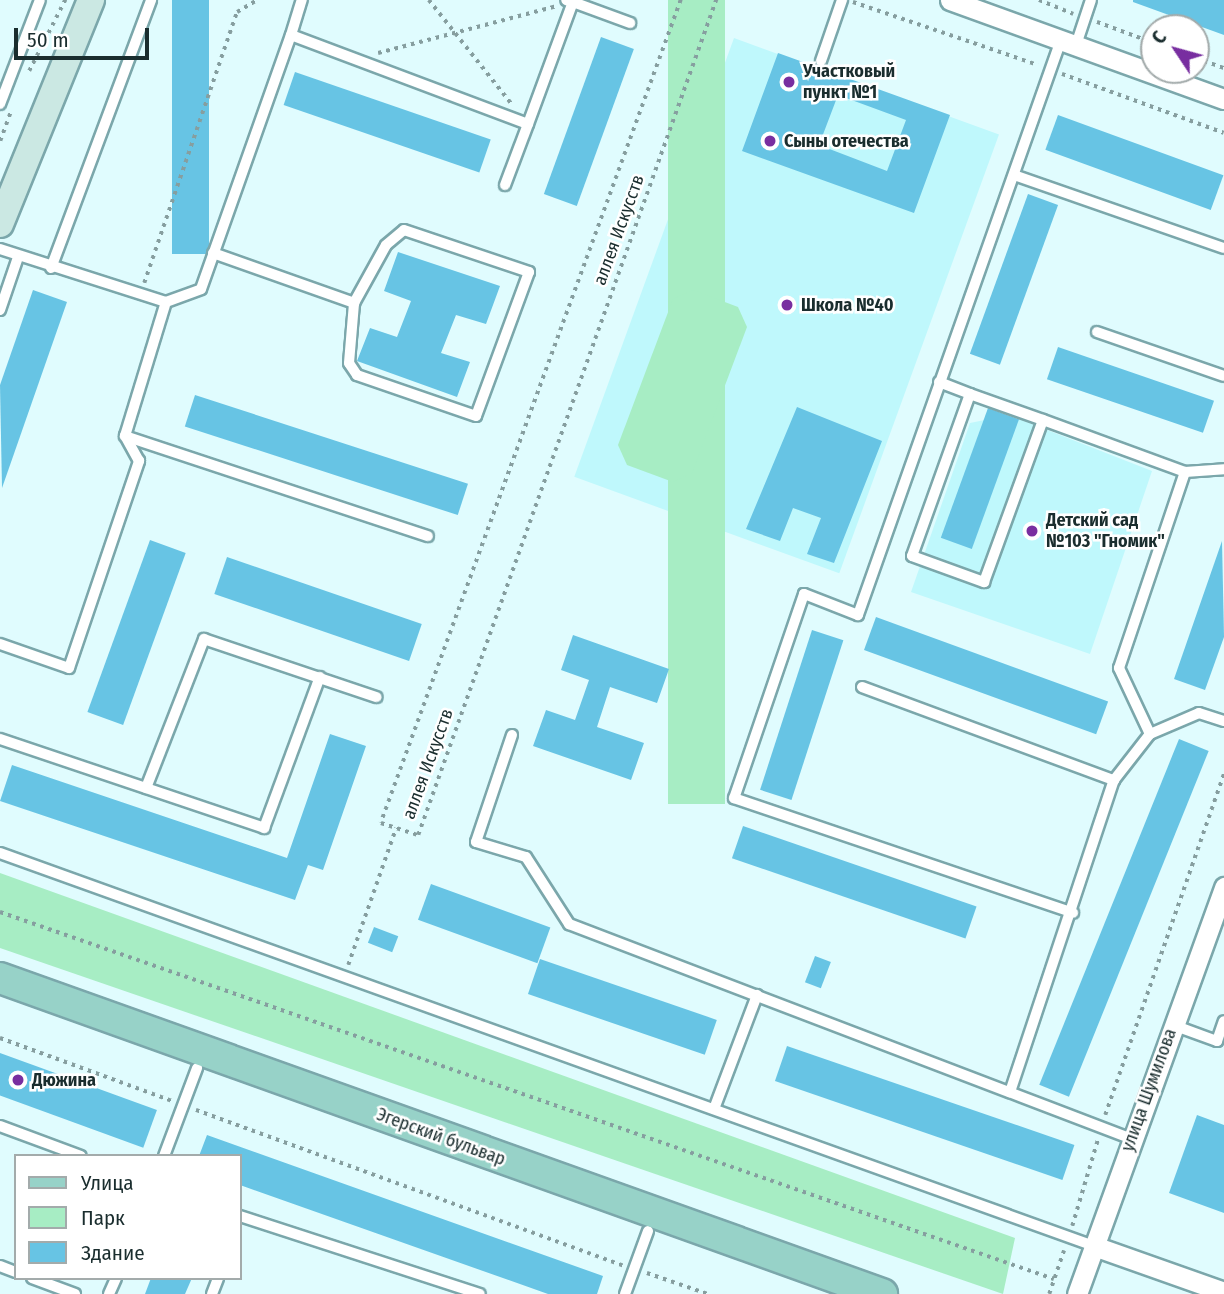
<!DOCTYPE html>
<html>
<head>
<meta charset="utf-8">
<style>
	body { margin:0 }
	#map { position:relative; width:1224px; height:1294px; overflow:hidden; background:#e0fcfe; font-family:"Fira Sans Condensed",sans-serif }
	div>[style] { position:absolute }
	[style*='--x'] { left:calc(var(--x)*1px); top:calc(var(--y)*1px); width:calc(var(--w)*1px); rotate:calc(var(--a)*1deg) }
	.built>* { inset:0; background:#bff8fc; transform-origin:0 0 }
	.green>* { inset:0; background:#a7edc4; transform-origin:0 0 }
	.building>* { inset:0; background:#67c4e4; transform-origin:0 0 }
	.path>* { height:3.5px; margin-top:-1.75px; transform-origin:0; background:repeating-linear-gradient(90deg,#869e9f 0 3.5px,transparent 0 8.5px) }
	.roads { filter:drop-shadow(2px 0 #7ba7ab) drop-shadow(-2px 0 #7ba7ab) drop-shadow(0 2px #7ba7ab) drop-shadow(0 -2px #7ba7ab) }
	.lane>* { height:10px; margin:-5px; padding:0 5px; transform-origin:5px; border-radius:5px; background:#fff }
	.street>* { height:19px; margin:-9.5px; padding:0 9.5px; transform-origin:9.5px; border-radius:9.5px; background:#fff }
	.secondary>* { height:26px; margin:-13px; padding:0 13px; transform-origin:13px; border-radius:13px; background:#cbe8e3 }
	.primary>* { height:30px; margin:-15px; padding:0 15px; transform-origin:15px; border-radius:15px; background:#97d2c8 }
	.dots>* { width:19px; height:19px; translate:-50% -50%; box-sizing:border-box; border:4px solid #fff; border-radius:50% }
	span { translate:-50% -50%; white-space:nowrap; text-align:center; line-height:1.15; -webkit-text-stroke:5px #fff; paint-order:stroke }
	.poi-label { font-size:18px; color:#1a2d2e; font-weight:700 }
	.left { translate:0 -50%; text-align:left }
	.street-label { font-size:18px; color:#1a2d2e }
	.legend { position:absolute; left:14px; top:1154px; width:228px; height:126px; box-sizing:border-box; background:#fff; border:2px solid #a3abab; margin:0; padding:9px 12px; list-style:none; font-size:21px; color:#1a2d2e }
	.legend li { display:flex; align-items:center; gap:14px; height:35px }
	.legend b { width:35px; border:2px solid #a3abab }
	.north { position:absolute; left:1140px; top:14px; width:70px; height:70px; box-sizing:border-box; background:#fff; border:2px solid #a3abab; border-radius:50%; rotate:306deg; font-size:19px; font-weight:700; line-height:28px; text-align:center; color:#1a2d2e }
	.north::after { content:''; display:block; margin:auto; width:24px; height:32px; background:#782ea0; clip-path:polygon(50% 0,100% 100%,50% 72%,0 100%) }
	.scale { position:absolute; left:14px; top:28px; width:135px; height:32px; box-sizing:border-box; border:4px solid #1a2d2e; border-top:0; padding-left:9px; font-size:21px; line-height:24px; white-space:nowrap; color:#1a2d2e; -webkit-text-stroke:5px #fff; paint-order:stroke }
</style>
</head>
<body>
<div id="map">
	<div class="built">
		<div style="left:734px;top:38px;width:282px;height:467px;rotate:20deg"></div>
		<div style="clip-path:polygon(1009px 415px,1152px 471px,1090px 654px,911px 592px,970px 423px)"></div>
	</div>
	<div class="green">
		<div style="left:668px;top:0;width:57px;height:804px"></div>
		<div style="clip-path:polygon(693px 290px,738px 307px,747px 327px,692px 473px,673px 482px,627px 465px,618px 445px,673px 299px)"></div>
		<div style="clip-path:polygon(0 873px,1015px 1238px,1003px 1294px,0 948px)"></div>
	</div>
	<div class="building">
		<div style="left:172px;top:0;width:37px;height:254px"></div>
		<div style="clip-path:polygon(1133px 0,1224px 0,1224px 35px,1133px 2px)"></div>
		<div style="left:601px;top:37px;width:35px;height:167px;rotate:20deg"></div>
		<div style="clip-path:polygon(evenodd,778px 53px,950px 115px,914px 213px,742px 151px,778px 53px,838px 95px,906px 120px,887px 171px,819px 145px,838px 95px)"></div>
		<div style="left:295px;top:72px;width:207px;height:35px;rotate:19deg"></div>
		<div style="left:1058px;top:115px;width:176px;height:37px;rotate:20deg"></div>
		<div style="left:1028px;top:194px;width:32px;height:170px;rotate:20deg"></div>
		<div style="clip-path:polygon(398px 252px,500px 286px,486px 324px,456px 315px,441px 353px,470px 362px,457px 397px,357px 361px,370px 328px,397px 337px,411px 301px,384px 291px)"></div>
		<div style="clip-path:polygon(33px 290px,67px 302px,2px 488px,0 385px)"></div>
		<div style="left:1058px;top:347px;width:165px;height:34px;rotate:19deg"></div>
		<div style="left:195px;top:395px;width:287px;height:33px;rotate:18deg"></div>
		<div style="clip-path:polygon(797px 407px,882px 441px,834px 563px,807px 554px,821px 518px,793px 508px,780px 541px,746px 529px)"></div>
		<div style="left:988px;top:408px;width:33px;height:138px;rotate:20deg"></div>
		<div style="left:150px;top:540px;width:38px;height:183px;rotate:20deg"></div>
		<div style="clip-path:polygon(1222px 541px,1224px 637px,1205px 690px,1174px 679px)"></div>
		<div style="left:227px;top:557px;width:206px;height:39px;rotate:19deg"></div>
		<div style="left:876px;top:617px;width:247px;height:35px;rotate:20deg"></div>
		<div style="left:812px;top:630px;width:33px;height:168px;rotate:18deg"></div>
		<div style="clip-path:polygon(573px 635px,669px 669px,657px 703px,610px 687px,597px 727px,644px 743px,631px 780px,533px 746px,546px 710px,575px 720px,589px 680px,561px 670px)"></div>
		<div style="clip-path:polygon(330px 734px,366px 746px,323px 870px,308px 865px,295px 900px,0 801px,12px 765px,287px 858px)"></div>
		<div style="left:1179px;top:739px;width:32px;height:373px;rotate:22deg"></div>
		<div style="left:743px;top:826px;width:247px;height:34px;rotate:19deg"></div>
		<div style="left:431px;top:884px;width:127px;height:38px;rotate:20deg"></div>
		<div style="left:374px;top:927px;width:26px;height:17px;rotate:21deg"></div>
		<div style="left:815px;top:956px;width:17px;height:28px;rotate:21deg"></div>
		<div style="left:540px;top:959px;width:187px;height:37px;rotate:19deg"></div>
		<div style="left:787px;top:1046px;width:304px;height:37px;rotate:19deg"></div>
		<div style="left:0;top:1053px;width:167px;height:40px;rotate:20deg"></div>
		<div style="clip-path:polygon(1197px 1115px,1224px 1125px,1224px 1213px,1169px 1193px)"></div>
		<div style="clip-path:polygon(207px 1135px,603px 1276px,597px 1294px,548px 1294px,240px 1185px,240px 1156px,199px 1156px)"></div>
		<div style="clip-path:polygon(151px 1278px,192px 1278px,185px 1294px,145px 1294px)"></div>
	</div>
	<div class="path">
		<div style="--x:429;--y:0;--w:132;--a:51.5"></div>
		<div style="--x:681;--y:0;--w:876;--a:110.03"></div>
		<div style="--x:381;--y:823;--w:39;--a:18"></div>
		<div style="--x:418;--y:835;--w:887;--a:-70.36"></div>
		<div style="--x:1039;--y:0;--w:37;--a:22"></div>
		<div style="--x:853;--y:2;--w:195;--a:18.8"></div>
		<div style="--x:1097;--y:22;--w:61;--a:20.2"></div>
		<div style="--x:378;--y:53;--w:185;--a:-14.7"></div>
		<div style="--x:1196;--y:58;--w:30;--a:20"></div>
		<div style="--x:29;--y:71;--w:80;--a:-63.1"></div>
		<div style="--x:1062;--y:74;--w:172;--a:20"></div>
		<div style="--x:0;--y:141;--w:30;--a:-70"></div>
		<div style="--x:144;--y:283;--w:287;--a:-71.1"></div>
		<div style="--x:237;--y:12;--w:23;--a:-31"></div>
		<div style="--x:0;--y:912;--w:1116;--a:19.2"></div>
		<div style="--x:348;--y:965;--w:145;--a:-70.7"></div>
		<div style="--x:0;--y:1038;--w:183;--a:20.1"></div>
		<div style="--x:196;--y:1110;--w:454;--a:20"></div>
		<div style="--x:1105;--y:1115;--w:362;--a:-70.8"></div>
		<div style="--x:1072;--y:1226;--w:91;--a:-73.4"></div>
		<div style="--x:647;--y:1273;--w:65;--a:19"></div>
		<div style="--x:1049;--y:1294;--w:46;--a:-71.2"></div>
	</div>
	<div class="roads">
		<div class="lane">
			<div style="--x:573;--y:2;--w:61;--a:20.2"></div>
			<div style="--x:291;--y:35;--w:37;--a:-73"></div>
			<div style="--x:1061;--y:40;--w:610;--a:109.45"></div>
			<div style="--x:858;--y:615;--w:58;--a:-158.7"></div>
			<div style="--x:804;--y:594;--w:216;--a:108.9"></div>
			<div style="--x:734;--y:798;--w:358;--a:18.7"></div>
			<div style="--x:1076;--y:45;--w:47;--a:-71.6"></div>
			<div style="--x:821;--y:61;--w:65;--a:-71"></div>
			<div style="--x:0;--y:104;--w:111;--a:-69"></div>
			<div style="--x:1014;--y:175;--w:222;--a:19.2"></div>
			<div style="--x:505;--y:185;--w:65;--a:-69.3"></div>
			<div style="--x:0;--y:249;--w:174;--a:17.7"></div>
			<div style="--x:166;--y:302;--w:37;--a:-20"></div>
			<div style="--x:201;--y:289;--w:269;--a:-70.5"></div>
			<div style="--x:291;--y:35;--w:253;--a:20.6"></div>
			<div style="--x:528;--y:124;--w:130;--a:-69.8"></div>
			<div style="--x:573;--y:2;--w:7;--a:-164"></div>
			<div style="--x:213;--y:253;--w:150;--a:19.5"></div>
			<div style="--x:354;--y:303;--w:66;--a:-61.1"></div>
			<div style="--x:386;--y:245;--w:23;--a:-40"></div>
			<div style="--x:404;--y:230;--w:132;--a:18.6"></div>
			<div style="--x:529;--y:272;--w:153;--a:110.2"></div>
			<div style="--x:476;--y:416;--w:126;--a:-161"></div>
			<div style="--x:357;--y:375;--w:14;--a:-124"></div>
			<div style="--x:349;--y:363;--w:60;--a:-85.2"></div>
			<div style="--x:51;--y:268;--w:286;--a:-69.5"></div>
			<div style="--x:0;--y:310;--w:56;--a:-71.2"></div>
			<div style="--x:1097;--y:332;--w:134;--a:19.1"></div>
			<div style="--x:939;--y:382;--w:33;--a:21"></div>
			<div style="--x:1043;--y:420;--w:77;--a:-160.4"></div>
			<div style="--x:970;--y:394;--w:172;--a:109.7"></div>
			<div style="--x:912;--y:556;--w:77;--a:19.9"></div>
			<div style="--x:984;--y:582;--w:172;--a:-70"></div>
			<div style="--x:1043;--y:420;--w:151;--a:20.1"></div>
			<div style="--x:125;--y:436;--w:319;--a:18.3"></div>
			<div style="--x:0;--y:644;--w:73;--a:19.2"></div>
			<div style="--x:69;--y:668;--w:219;--a:-71.3"></div>
			<div style="--x:139;--y:461;--w:29;--a:-119"></div>
			<div style="--x:125;--y:436;--w:140;--a:-73"></div>
			<div style="--x:862;--y:687;--w:269;--a:20.3"></div>
			<div style="--x:1150;--y:734;--w:73;--a:-115.2"></div>
			<div style="--x:1119;--y:668;--w:207;--a:-71.4"></div>
			<div style="--x:1185;--y:472;--w:39;--a:-4"></div>
			<div style="--x:512;--y:735;--w:113;--a:108.6"></div>
			<div style="--x:476;--y:842;--w:52;--a:16.7"></div>
			<div style="--x:526;--y:857;--w:80;--a:57.3"></div>
			<div style="--x:569;--y:924;--w:603;--a:20.9"></div>
			<div style="--x:0;--y:739;--w:279;--a:18.6"></div>
			<div style="--x:264;--y:828;--w:161;--a:-69.7"></div>
			<div style="--x:146;--y:788;--w:160;--a:-68.7"></div>
			<div style="--x:204;--y:639;--w:182;--a:18.6"></div>
			<div style="--x:0;--y:853;--w:1162;--a:19.76"></div>
			<div style="--x:1173;--y:1025;--w:47;--a:20"></div>
			<div style="--x:1217;--y:1041;--w:21;--a:-71"></div>
			<div style="--x:1010;--y:1092;--w:329;--a:-71.6"></div>
			<div style="--x:1114;--y:780;--w:58;--a:-52"></div>
			<div style="--x:1150;--y:734;--w:53;--a:-23.2"></div>
			<div style="--x:1199;--y:713;--w:26;--a:18"></div>
			<div style="--x:714;--y:1109;--w:122;--a:-69.3"></div>
			<div style="--x:0;--y:1126;--w:86;--a:20.3"></div>
			<div style="--x:164;--y:1156;--w:94;--a:-69.4"></div>
			<div style="--x:240;--y:1216;--w:252;--a:18"></div>
			<div style="--x:0;--y:1266;--w:17;--a:21"></div>
			<div style="--x:32;--y:1278;--w:46;--a:20.4"></div>
			<div style="--x:109;--y:1294;--w:17;--a:-66"></div>
			<div style="--x:212;--y:1294;--w:17;--a:-69"></div>
			<div style="--x:625;--y:1294;--w:67;--a:-69.9"></div>
		</div>
		<div class="street">
			<div style="--x:950;--y:0;--w:291;--a:19.9"></div>
			<div style="--x:1094;--y:1246;--w:138;--a:19.5"></div>
			<div style="--x:1077;--y:1294;--w:433;--a:-70.1"></div>
		</div>
		<div class="secondary">
			<div style="--x:0;--y:224;--w:242;--a:-67.9"></div>
		</div>
		<div class="primary">
			<div style="--x:0;--y:978;--w:937;--a:19.71"></div>
		</div>
	</div>
	<div class="dots">
		<div style="left:789px;top:82px;background:#782ea0"></div>
		<div style="left:770px;top:141px;background:#782ea0"></div>
		<div style="left:787px;top:305px;background:#782ea0"></div>
		<div style="left:1032px;top:531px;background:#782ea0"></div>
		<div style="left:18px;top:1080px;background:#782ea0"></div>
	</div>
	<div class="poi-label">
		<span class="left" style="left:803px;top:82px">Участковый<br>пункт №1</span>
		<span class="left" style="left:784px;top:141px">Сыны отечества</span>
		<span class="left" style="left:801px;top:305px">Школа №40</span>
		<span class="left" style="left:1046px;top:531px">Детский сад<br>№103 "Гномик"</span>
		<span class="left" style="left:32px;top:1080px">Дюжина</span>
	</div>
	<div class="street-label">
		<span style="left:619px;top:230px;rotate:-70deg">аллея Искусств</span>
		<span style="left:428px;top:764px;rotate:-70deg">аллея Искусств</span>
		<span style="left:1149px;top:1090px;rotate:-70deg">улица Шумилова</span>
		<span style="left:441px;top:1137px;rotate:20deg">Эгерский бульвар</span>
	</div>
	<ul class="legend">
	<li><b style="height:9px;background:#97d2c8"></b>Улица</li>
	<li><b style="height:19px;background:#a7edc4"></b>Парк</li>
	<li><b style="height:19px;background:#67c4e4"></b>Здание</li>
	</ul>
	<div class="north">С</div>
	<div class="scale">50 m</div>
</div>
</body>
</html>
